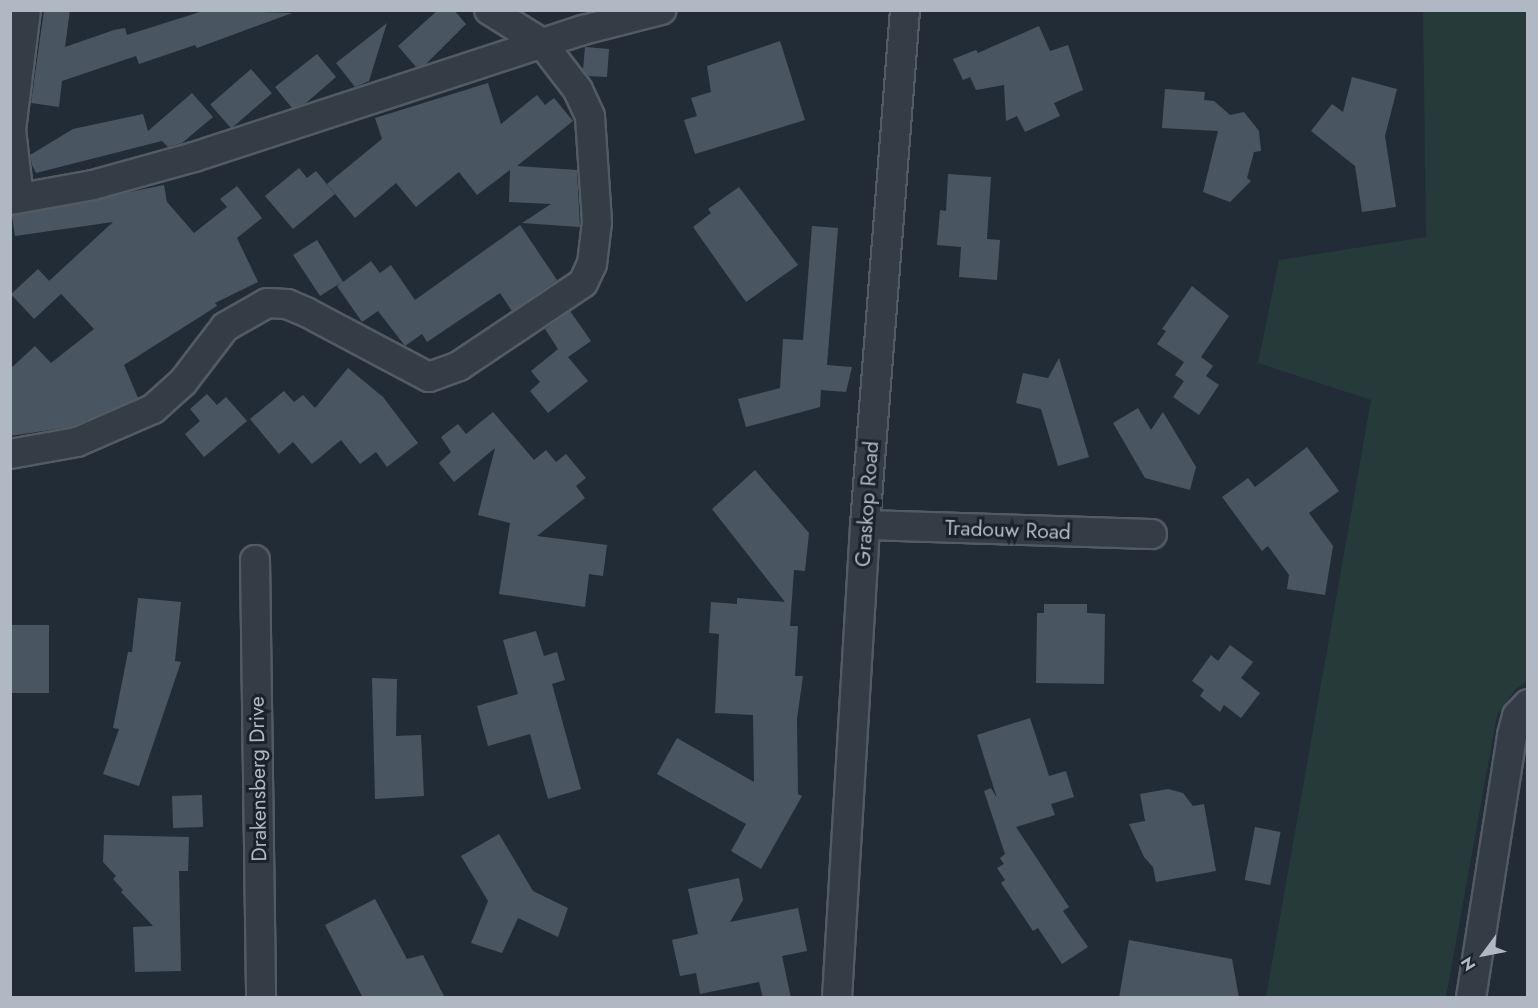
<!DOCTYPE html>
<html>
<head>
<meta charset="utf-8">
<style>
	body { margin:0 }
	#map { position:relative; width:1538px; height:1008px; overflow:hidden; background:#212c36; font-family:Jost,sans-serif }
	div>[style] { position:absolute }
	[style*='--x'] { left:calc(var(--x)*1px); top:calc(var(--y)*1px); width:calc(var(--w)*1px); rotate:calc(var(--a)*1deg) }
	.green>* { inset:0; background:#263a39 }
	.building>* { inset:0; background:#495662; transform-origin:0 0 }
	.roads { filter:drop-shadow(2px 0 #525b64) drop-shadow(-2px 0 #525b64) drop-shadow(0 2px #525b64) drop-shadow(0 -2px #525b64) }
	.street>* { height:28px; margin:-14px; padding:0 14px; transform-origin:14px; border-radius:14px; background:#343d46 }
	span { translate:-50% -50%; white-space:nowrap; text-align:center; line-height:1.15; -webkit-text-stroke:6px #1a222b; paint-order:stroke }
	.street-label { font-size:21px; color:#afb8c3 }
	.frame { position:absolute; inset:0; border:12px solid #afb8c3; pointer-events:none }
	.north { position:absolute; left:1454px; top:924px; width:60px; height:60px; -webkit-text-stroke:4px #1a222b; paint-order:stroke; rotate:238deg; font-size:16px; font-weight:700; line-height:24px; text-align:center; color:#afb8c3 }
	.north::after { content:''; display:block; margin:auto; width:21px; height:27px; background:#afb8c3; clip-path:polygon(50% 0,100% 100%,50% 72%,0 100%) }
</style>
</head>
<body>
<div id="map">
	<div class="green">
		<div style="clip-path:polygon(1423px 11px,1527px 11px,1527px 681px,1516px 689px,1497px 715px,1446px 997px,1266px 997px,1371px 400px,1258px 363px,1279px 260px,1426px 237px)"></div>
	</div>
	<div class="building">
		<div style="clip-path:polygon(44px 10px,70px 10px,65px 47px,114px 30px,125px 28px,127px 35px,206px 10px,292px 13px,197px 48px,195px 45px,139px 64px,136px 56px,62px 81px,59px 107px,31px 103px)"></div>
		<div style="clip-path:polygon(438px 10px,454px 10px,466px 24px,426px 64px,416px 67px,398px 46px)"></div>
		<div style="clip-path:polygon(387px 23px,369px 81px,355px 87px,336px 63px)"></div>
		<div style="clip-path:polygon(1039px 26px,1050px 51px,1068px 45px,1083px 90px,1054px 103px,1060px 116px,1025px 132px,1017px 116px,1006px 121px,1004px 85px,976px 90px,970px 77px,963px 80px,953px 59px,976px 50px,978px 53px)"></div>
		<div style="clip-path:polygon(780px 41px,805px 120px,695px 154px,684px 120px,697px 116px,691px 98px,711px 92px,707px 66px)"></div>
		<div style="clip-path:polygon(585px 47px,609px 49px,607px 77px,588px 76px,583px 70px)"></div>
		<div style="clip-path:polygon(317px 54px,336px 77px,306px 103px,292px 108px,275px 87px)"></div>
		<div style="left:251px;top:69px;width:32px;height:54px;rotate:49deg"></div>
		<div style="clip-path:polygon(1352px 77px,1397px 89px,1385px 136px,1396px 207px,1362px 212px,1355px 166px,1311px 131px,1332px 104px,1343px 112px)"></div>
		<div style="clip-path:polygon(488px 83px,501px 124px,537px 95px,545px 105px,554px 98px,573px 121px,517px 166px,577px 170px,580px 227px,522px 223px,551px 204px,509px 202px,510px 170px,477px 195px,459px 172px,416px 207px,396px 183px,355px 218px,327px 184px,382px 139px,375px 118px)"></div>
		<div style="clip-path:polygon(1165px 89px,1205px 92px,1204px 100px,1214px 101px,1230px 115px,1244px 112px,1259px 131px,1261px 151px,1254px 152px,1247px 178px,1251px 181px,1230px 202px,1203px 192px,1218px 131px,1162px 128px)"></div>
		<div style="clip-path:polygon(192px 93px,213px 117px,182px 143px,168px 147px,162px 141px,36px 173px,32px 165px,30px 155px,73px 129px,143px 114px,148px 131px)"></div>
		<div style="clip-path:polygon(299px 168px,307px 178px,316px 171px,335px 194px,293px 229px,265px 196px)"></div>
		<div style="clip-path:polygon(948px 174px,991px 177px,987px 239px,1000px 240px,997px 280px,959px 277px,961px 247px,937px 245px,940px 210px,946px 211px)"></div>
		<div style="clip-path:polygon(164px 185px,167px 202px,194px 233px,227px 207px,220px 199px,237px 186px,262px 218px,237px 238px,258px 282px,215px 303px,217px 306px,124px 365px,138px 398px,70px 427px,10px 436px,10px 369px,35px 346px,51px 363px,94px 329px,49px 281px,113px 222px,15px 236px,12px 216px)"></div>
		<div style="clip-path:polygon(739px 187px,798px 265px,746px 302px,693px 227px,711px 213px,708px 209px)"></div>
		<div style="clip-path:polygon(520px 225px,557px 280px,512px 311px,500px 293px,427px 342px,422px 334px,405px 346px,378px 311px,362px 322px,337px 286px,342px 282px,320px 296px,293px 255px,317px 240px,343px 282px,371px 261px,380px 273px,391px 265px,415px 300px)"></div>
		<div style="clip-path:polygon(812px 226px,838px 228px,827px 365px,852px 367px,846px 392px,821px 390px,820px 407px,746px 427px,738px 399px,780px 388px,783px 339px,803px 340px)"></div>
		<div style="left:38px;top:269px;width:34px;height:37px;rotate:47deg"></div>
		<div style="clip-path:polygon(1192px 286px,1229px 316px,1201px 357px,1213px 366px,1206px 376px,1219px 385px,1199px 415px,1173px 397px,1184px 381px,1175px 375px,1184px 362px,1157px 344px,1166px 331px,1162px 329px)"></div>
		<div style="clip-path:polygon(570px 311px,591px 341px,568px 357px,588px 381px,548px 413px,530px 391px,540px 382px,531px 371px,558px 349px,545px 329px)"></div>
		<div style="clip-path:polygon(1059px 358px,1089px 457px,1058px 466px,1041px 409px,1016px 403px,1023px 373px,1048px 378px)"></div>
		<div style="clip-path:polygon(348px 368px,383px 397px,418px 443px,387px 467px,376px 452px,360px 464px,341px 440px,312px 464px,293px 442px,279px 454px,250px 419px,284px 391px,294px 402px,303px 395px,315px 408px)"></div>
		<div style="clip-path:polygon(207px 394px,217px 405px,226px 397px,247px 421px,204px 457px,185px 434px,200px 421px,190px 409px)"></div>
		<div style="clip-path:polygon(1138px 408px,1151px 430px,1163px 412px,1196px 467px,1190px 490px,1145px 478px,1113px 423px)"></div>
		<div style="clip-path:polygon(493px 412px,534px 460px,546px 450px,556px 462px,566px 454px,586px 478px,576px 486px,585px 498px,537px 536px,607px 545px,603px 576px,589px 574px,585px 607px,499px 594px,510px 523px,478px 515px,495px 448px,454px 482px,439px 463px,451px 452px,441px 437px,458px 424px,466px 434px)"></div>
		<div style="clip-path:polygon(1307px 447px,1339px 491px,1309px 513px,1333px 546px,1325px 595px,1287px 589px,1289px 575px,1268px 546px,1262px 551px,1222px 497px,1248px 478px,1255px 487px)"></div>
		<div style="clip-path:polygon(755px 470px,809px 533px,805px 571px,794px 570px,790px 626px,798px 626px,795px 676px,803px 676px,797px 719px,798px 794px,802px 796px,761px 869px,731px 851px,746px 824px,657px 774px,677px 738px,754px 782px,753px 715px,715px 713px,719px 634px,709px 633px,711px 602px,737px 604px,737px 598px,785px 602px,712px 509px)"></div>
		<div style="clip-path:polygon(138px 598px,181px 602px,175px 661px,181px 662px,139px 786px,103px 774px,119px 729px,113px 728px,128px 652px,132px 652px)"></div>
		<div style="clip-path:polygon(1044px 604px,1087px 604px,1087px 613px,1105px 614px,1104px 684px,1036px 683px,1037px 613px,1044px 613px)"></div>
		<div style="left:10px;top:625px;width:39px;height:68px"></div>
		<div style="clip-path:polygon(536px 631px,544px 656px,557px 652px,565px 680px,552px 684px,581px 789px,548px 799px,530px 734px,488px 746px,477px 706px,518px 694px,503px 640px)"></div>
		<div style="clip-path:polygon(1230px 645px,1253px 662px,1241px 678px,1260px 693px,1241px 718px,1224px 705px,1220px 712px,1200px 696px,1204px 690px,1192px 681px,1211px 655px,1218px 661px)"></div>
		<div style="clip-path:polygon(372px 678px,397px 679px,396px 736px,421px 735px,424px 796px,375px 799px)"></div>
		<div style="clip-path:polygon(1030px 718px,1049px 776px,1066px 771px,1074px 797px,1051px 804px,1055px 815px,1016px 827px,1069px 907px,1063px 911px,1088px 947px,1062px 964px,1038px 928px,1033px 931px,1001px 883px,1005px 880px,997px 868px,1004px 864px,1000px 858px,1005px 854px,984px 791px,991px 788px,997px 798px,977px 735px)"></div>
		<div style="clip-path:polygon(1168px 789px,1183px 793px,1193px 806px,1204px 804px,1216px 871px,1156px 882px,1153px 867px,1144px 857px,1129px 824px,1145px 821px,1140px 794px)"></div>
		<div style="left:202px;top:795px;width:32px;height:30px;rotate:88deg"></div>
		<div style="left:1255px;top:827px;width:26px;height:54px;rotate:11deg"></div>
		<div style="clip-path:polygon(499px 834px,533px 891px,568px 908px,558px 937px,518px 918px,502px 953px,471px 943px,488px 901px,461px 856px)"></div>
		<div style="clip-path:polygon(104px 835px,189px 837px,188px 871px,179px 871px,181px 971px,135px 972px,133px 927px,153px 926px,121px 892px,123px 890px,113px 879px,116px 876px,103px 862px)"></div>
		<div style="clip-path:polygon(739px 878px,743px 900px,730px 922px,798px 908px,807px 951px,782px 956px,791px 998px,763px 998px,759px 982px,700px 994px,696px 973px,680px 976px,672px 940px,698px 934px,688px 889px)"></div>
		<div style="clip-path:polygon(375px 899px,407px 959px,423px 955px,445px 998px,363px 998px,325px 925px)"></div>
		<div style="clip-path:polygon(1129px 940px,1232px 959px,1239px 998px,1119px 998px)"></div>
	</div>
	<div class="roads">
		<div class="street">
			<div style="--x:19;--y:198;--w:68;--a:-96.7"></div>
			<div style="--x:11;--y:130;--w:121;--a:-82.9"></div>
			<div style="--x:10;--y:200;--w:84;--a:-10.2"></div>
			<div style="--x:93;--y:185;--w:105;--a:-15.5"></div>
			<div style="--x:194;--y:157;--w:409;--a:-18.1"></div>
			<div style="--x:583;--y:30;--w:81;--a:-14.4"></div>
			<div style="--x:10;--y:454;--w:68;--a:-10.2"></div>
			<div style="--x:77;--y:442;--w:83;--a:-23.5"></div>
			<div style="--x:153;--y:409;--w:40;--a:-42"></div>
			<div style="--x:183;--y:382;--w:69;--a:-52.6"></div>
			<div style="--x:225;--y:327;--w:48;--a:-29.7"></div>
			<div style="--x:267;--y:303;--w:20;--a:3"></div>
			<div style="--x:287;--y:304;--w:21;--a:23"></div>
			<div style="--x:306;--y:312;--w:139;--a:27.9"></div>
			<div style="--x:429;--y:377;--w:32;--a:-20"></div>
			<div style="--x:459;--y:366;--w:149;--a:-33.8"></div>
			<div style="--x:583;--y:283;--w:21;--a:-65"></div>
			<div style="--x:592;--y:264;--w:42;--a:-83.2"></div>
			<div style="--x:597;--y:222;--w:106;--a:-93.8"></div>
			<div style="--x:590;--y:116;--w:29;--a:-115"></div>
			<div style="--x:578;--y:90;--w:59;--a:-127.5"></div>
			<div style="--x:542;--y:43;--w:62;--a:-148.1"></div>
			<div style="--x:865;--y:525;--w:287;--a:1.8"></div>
			<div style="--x:255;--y:560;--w:438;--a:89.2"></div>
			<div style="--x:837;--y:998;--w:474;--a:-86.6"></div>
			<div style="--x:865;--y:525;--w:517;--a:-85.56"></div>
			<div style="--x:1471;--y:998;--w:266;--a:-81.1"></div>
			<div style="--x:1512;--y:735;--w:20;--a:-75"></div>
			<div style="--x:1517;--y:716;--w:16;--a:-47"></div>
		</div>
	</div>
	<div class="street-label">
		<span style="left:867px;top:504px;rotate:-86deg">Graskop Road</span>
		<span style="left:1008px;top:530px;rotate:2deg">Tradouw Road</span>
		<span style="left:258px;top:779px;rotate:-91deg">Drakensberg Drive</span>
	</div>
	<div class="frame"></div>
	<div class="north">N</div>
</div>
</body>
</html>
